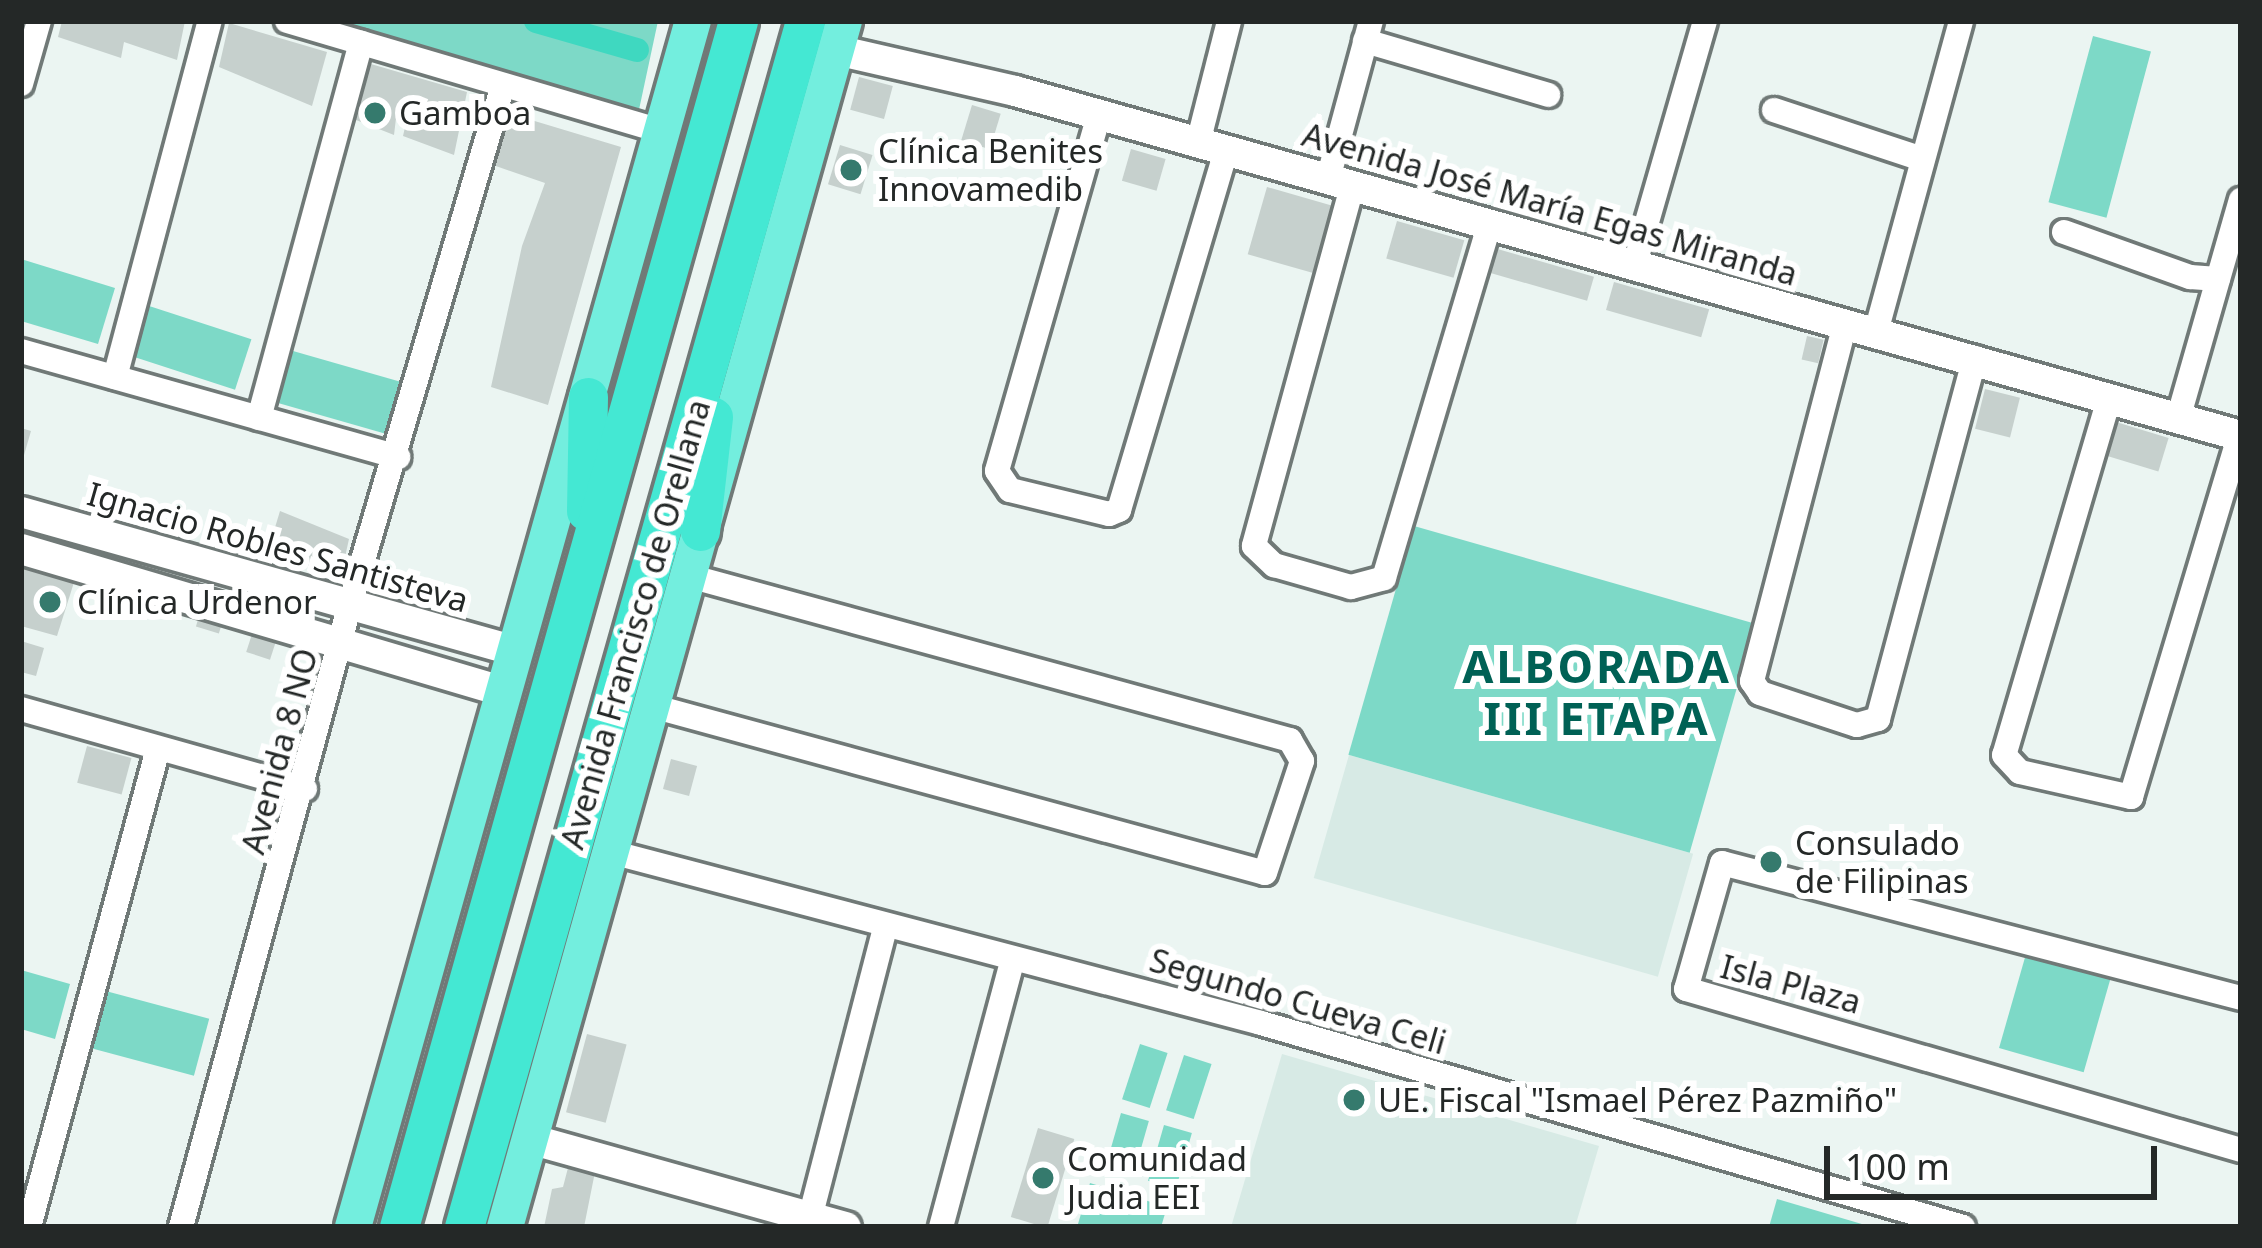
<!DOCTYPE html>
<html>
<head>
<meta charset="utf-8">
<style>
	body { margin:0 }
	#map { position:relative; width:2262px; height:1248px; overflow:hidden; background:#ebf5f2; font-family:"Noto Sans",sans-serif }
	div>[style] { position:absolute }
	[style*='--x'] { left:calc(var(--x)*1px); top:calc(var(--y)*1px); width:calc(var(--w)*1px); rotate:calc(var(--a)*1deg) }
	.built>* { inset:0; background:#d7eae5; transform-origin:0 0 }
	.green>* { inset:0; background:#7dd9c7; transform-origin:0 0 }
	.canal>* { height:24px; margin:-12px; padding:0 12px; transform-origin:12px; border-radius:12px; background:#3fd8c0 }
	.building>* { inset:0; background:#c6d0cd; transform-origin:0 0 }
	.roads { filter:drop-shadow(3px 0 #707977) drop-shadow(-3px 0 #707977) drop-shadow(0 3px #707977) drop-shadow(0 -3px #707977) }
	.minor>* { height:24px; margin:-12px; padding:0 12px; transform-origin:12px; border-radius:12px; background:#fff }
	.tertiary>* { height:30px; margin:-15px; padding:0 15px; transform-origin:15px; border-radius:15px; background:#fff }
	.primary>* { height:36px; margin:-18px; padding:0 18px; transform-origin:18px; border-radius:18px; background:#73eede }
	.trunk>* { height:39px; margin:-19.5px; padding:0 19.5px; transform-origin:19.5px; border-radius:19.5px; background:#44e8d3 }
	.dots>* { width:33px; height:33px; translate:-50% -50%; box-sizing:border-box; border:6px solid #fff; border-radius:50% }
	span { translate:-50% -50%; white-space:nowrap; text-align:center; line-height:1.15; -webkit-text-stroke:12px #fff; paint-order:stroke }
	.poi-label { font-size:33px; color:#242827 }
	.left { translate:0 -50%; text-align:left }
	.street-label { font-size:33px; color:#242827 }
	.district-label { font-size:45px; color:#006155; font-weight:700; letter-spacing:3px }
	.frame { position:absolute; inset:0; border:24px solid #242827; pointer-events:none }
	.scale { position:absolute; left:1824px; top:1146px; width:333px; height:54px; box-sizing:border-box; border:6px solid #242827; border-top:0; padding-left:15px; font-size:36px; line-height:42px; white-space:nowrap; color:#242827; -webkit-text-stroke:9px #fff; paint-order:stroke }
</style>
</head>
<body>
<div id="map">
	<div class="built">
		<div style="left:1349px;top:755px;width:358px;height:128px;rotate:16deg"></div>
		<div style="clip-path:polygon(1282px 1054px,1599px 1146px,1575px 1227px,1231px 1227px)"></div>
	</div>
	<div class="green">
		<div style="clip-path:polygon(326px 21px,658px 21px,637px 119px)"></div>
		<div style="left:2093px;top:36px;width:60px;height:172px;rotate:15deg"></div>
		<div style="clip-path:polygon(21px 259px,115px 288px,98px 344px,21px 321px)"></div>
		<div style="left:143px;top:304px;width:114px;height:53px;rotate:18deg"></div>
		<div style="left:286px;top:349px;width:119px;height:54px;rotate:16deg"></div>
		<div style="left:1414px;top:526px;width:355px;height:238px;rotate:16deg"></div>
		<div style="left:2028px;top:947px;width:88px;height:105px;rotate:16deg"></div>
		<div style="clip-path:polygon(21px 970px,70px 984px,55px 1039px,21px 1029px)"></div>
		<div style="left:102px;top:990px;width:111px;height:59px;rotate:15deg"></div>
		<div style="left:1140px;top:1044px;width:29px;height:58px;rotate:18deg"></div>
		<div style="left:1184px;top:1055px;width:29px;height:58px;rotate:18deg"></div>
		<div style="left:1121px;top:1113px;width:29px;height:58px;rotate:16deg"></div>
		<div style="left:1164px;top:1125px;width:29px;height:58px;rotate:16deg"></div>
		<div style="clip-path:polygon(1090px 1183px,1167px 1207px,1161px 1227px,1078px 1224px)"></div>
		<div style="clip-path:polygon(1777px 1199px,1872px 1227px,1769px 1227px)"></div>
	</div>
	<div class="canal">
		<div style="--x:536;--y:21;--w:105;--a:16"></div>
	</div>
	<div class="building">
		<div style="clip-path:polygon(62px 21px,185px 21px,177px 60px,124px 42px,121px 58px,58px 37px)"></div>
		<div style="clip-path:polygon(229px 23px,327px 52px,312px 106px,219px 67px)"></div>
		<div style="clip-path:polygon(364px 62px,467px 92px,454px 155px,403px 136px,408px 114px,397px 110px,394px 135px,351px 118px)"></div>
		<div style="left:859px;top:77px;width:35px;height:34px;rotate:15deg"></div>
		<div style="left:972px;top:105px;width:30px;height:37px;rotate:17deg"></div>
		<div style="clip-path:polygon(508px 113px,621px 147px,548px 405px,491px 387px,522px 246px,545px 183px,493px 165px)"></div>
		<div style="left:840px;top:145px;width:34px;height:41px;rotate:17deg"></div>
		<div style="left:1131px;top:149px;width:36px;height:33px;rotate:16deg"></div>
		<div style="left:1267px;top:187px;width:69px;height:70px;rotate:16deg"></div>
		<div style="left:1397px;top:221px;width:70px;height:39px;rotate:16deg"></div>
		<div style="left:1494px;top:248px;width:104px;height:25px;rotate:16deg"></div>
		<div style="left:1614px;top:282px;width:99px;height:29px;rotate:16deg"></div>
		<div style="left:1807px;top:336px;width:17px;height:24px;rotate:13deg"></div>
		<div style="left:1985px;top:389px;width:36px;height:41px;rotate:14deg"></div>
		<div style="left:2116px;top:422px;width:55px;height:35px;rotate:17deg"></div>
		<div style="clip-path:polygon(21px 428px,31px 431px,22px 462px,21px 462px)"></div>
		<div style="clip-path:polygon(280px 511px,349px 539px,341px 575px,267px 554px)"></div>
		<div style="clip-path:polygon(23px 565px,76px 576px,57px 636px,21px 626px)"></div>
		<div style="left:200px;top:613px;width:24px;height:14px;rotate:17deg"></div>
		<div style="left:253px;top:631px;width:25px;height:22px;rotate:18deg"></div>
		<div style="clip-path:polygon(21px 641px,44px 648px,36px 676px,21px 672px)"></div>
		<div style="left:87px;top:746px;width:46px;height:38px;rotate:15deg"></div>
		<div style="left:671px;top:759px;width:27px;height:31px;rotate:15deg"></div>
		<div style="left:587px;top:1034px;width:41px;height:81px;rotate:15deg"></div>
		<div style="left:1038px;top:1128px;width:38px;height:93px;rotate:17deg"></div>
		<div style="clip-path:polygon(569px 1164px,595px 1172px,584px 1227px,544px 1227px,552px 1189px,563px 1187px)"></div>
	</div>
	<div class="roads">
		<div class="minor">
			<div style="--x:287;--y:21;--w:392;--a:16.4"></div>
			<div style="--x:1365;--y:41;--w:191;--a:16.4"></div>
			<div style="--x:21;--y:84;--w:66;--a:-74.1"></div>
			<div style="--x:1774;--y:110;--w:156;--a:18.3"></div>
			<div style="--x:1099;--y:115;--w:370;--a:106"></div>
			<div style="--x:997;--y:471;--w:23;--a:56"></div>
			<div style="--x:1010;--y:490;--w:102;--a:13.6"></div>
			<div style="--x:1109;--y:514;--w:11;--a:-22"></div>
			<div style="--x:1119;--y:510;--w:376;--a:-73.4"></div>
			<div style="--x:1198;--y:143;--w:126;--a:-75.7"></div>
			<div style="--x:1328;--y:179;--w:164;--a:-74.8"></div>
			<div style="--x:1352;--y:187;--w:372;--a:105.3"></div>
			<div style="--x:1254;--y:546;--w:28;--a:44"></div>
			<div style="--x:1274;--y:565;--w:80;--a:15.9"></div>
			<div style="--x:1351;--y:587;--w:34;--a:-15"></div>
			<div style="--x:1384;--y:578;--w:368;--a:-73.4"></div>
			<div style="--x:2064;--y:232;--w:134;--a:19.7"></div>
			<div style="--x:2190;--y:277;--w:28;--a:4"></div>
			<div style="--x:1634;--y:267;--w:256;--a:-73.9"></div>
			<div style="--x:1845;--y:324;--w:369;--a:104.6"></div>
			<div style="--x:1752;--y:681;--w:14;--a:56"></div>
			<div style="--x:1760;--y:693;--w:102;--a:18.3"></div>
			<div style="--x:1857;--y:725;--w:22;--a:-16"></div>
			<div style="--x:1878;--y:719;--w:374;--a:-75"></div>
			<div style="--x:1876;--y:332;--w:322;--a:-74.7"></div>
			<div style="--x:21;--y:351;--w:392;--a:15.7"></div>
			<div style="--x:115;--y:377;--w:368;--a:-75.1"></div>
			<div style="--x:2109;--y:399;--w:371;--a:106.4"></div>
			<div style="--x:2004;--y:755;--w:23;--a:47"></div>
			<div style="--x:2020;--y:772;--w:114;--a:12.7"></div>
			<div style="--x:2131;--y:797;--w:377;--a:-73.3"></div>
			<div style="--x:259;--y:418;--w:389;--a:-74.8"></div>
			<div style="--x:2178;--y:419;--w:228;--a:-74"></div>
			<div style="--x:652;--y:706;--w:635;--a:15.24"></div>
			<div style="--x:1265;--y:873;--w:118;--a:-71.7"></div>
			<div style="--x:1302;--y:761;--w:24;--a:-120"></div>
			<div style="--x:1290;--y:740;--w:623;--a:-164.74"></div>
			<div style="--x:21;--y:709;--w:295;--a:15.7"></div>
			<div style="--x:611;--y:852;--w:672;--a:14.74"></div>
			<div style="--x:1261;--y:1023;--w:731;--a:16.2"></div>
			<div style="--x:2241;--y:998;--w:536;--a:-165.42"></div>
			<div style="--x:1722;--y:863;--w:131;--a:105.9"></div>
			<div style="--x:1686;--y:989;--w:578;--a:16.18"></div>
			<div style="--x:810;--y:1218;--w:301;--a:-75.5"></div>
			<div style="--x:29;--y:1227;--w:496;--a:-74.9"></div>
			<div style="--x:181;--y:1227;--w:646;--a:-74.82"></div>
			<div style="--x:350;--y:604;--w:541;--a:-73.57"></div>
			<div style="--x:941;--y:1227;--w:278;--a:-75"></div>
		</div>
		<div class="tertiary">
			<div style="--x:836;--y:50;--w:184;--a:12.9"></div>
			<div style="--x:1015;--y:91;--w:1274;--a:15.72"></div>
			<div style="--x:21;--y:512;--w:514;--a:15.69"></div>
			<div style="--x:21;--y:549;--w:505;--a:16.46"></div>
			<div style="--x:530;--y:1139;--w:328;--a:15.6"></div>
		</div>
		<div class="primary">
			<div style="--x:353;--y:1227;--w:1253;--a:-74.26"></div>
			<div style="--x:505;--y:1227;--w:1253;--a:-74.3"></div>
		</div>
		<div class="trunk">
			<div style="--x:586;--y:511;--w:114;--a:-89"></div>
			<div style="--x:700;--y:531;--w:115;--a:-83.5"></div>
			<div style="--x:399;--y:1227;--w:1253;--a:-74.3"></div>
			<div style="--x:464;--y:1227;--w:1253;--a:-74.21"></div>
		</div>
	</div>
	<div class="dots">
		<div style="left:375px;top:113px;background:#357a6d"></div>
		<div style="left:851px;top:170px;background:#357a6d"></div>
		<div style="left:50px;top:602px;background:#357a6d"></div>
		<div style="left:1771px;top:862px;background:#357a6d"></div>
		<div style="left:1354px;top:1100px;background:#357a6d"></div>
		<div style="left:1043px;top:1178px;background:#357a6d"></div>
	</div>
	<div class="poi-label">
		<span class="left" style="left:399px;top:113px">Gamboa</span>
		<span class="left" style="left:878px;top:170px">Clínica Benites<br>Innovamedib</span>
		<span class="left" style="left:77px;top:602px">Clínica Urdenor</span>
		<span class="left" style="left:1795px;top:862px">Consulado<br>de Filipinas</span>
		<span class="left" style="left:1378px;top:1100px">UE. Fiscal "Ismael Pérez Pazmiño"</span>
		<span class="left" style="left:1067px;top:1178px">Comunidad<br>Judia EEI</span>
	</div>
	<div class="street-label">
		<span style="left:1550px;top:204px;rotate:16deg">Avenida José María Egas Miranda</span>
		<span style="left:278px;top:547px;rotate:16deg">Ignacio Robles Santisteva</span>
		<span style="left:635px;top:624px;rotate:-74deg">Avenida Francisco de Orellana</span>
		<span style="left:279px;top:751px;rotate:-75deg">Avenida 8 NO</span>
		<span style="left:1791px;top:984px;rotate:15deg">Isla Plaza</span>
		<span style="left:1298px;top:1001px;rotate:16deg">Segundo Cueva Celi</span>
	</div>
	<div class="district-label">
		<span style="left:1597px;top:692px">ALBORADA<br>III ETAPA</span>
	</div>
	<div class="frame"></div>
	<div class="scale">100 m</div>
</div>
</body>
</html>
